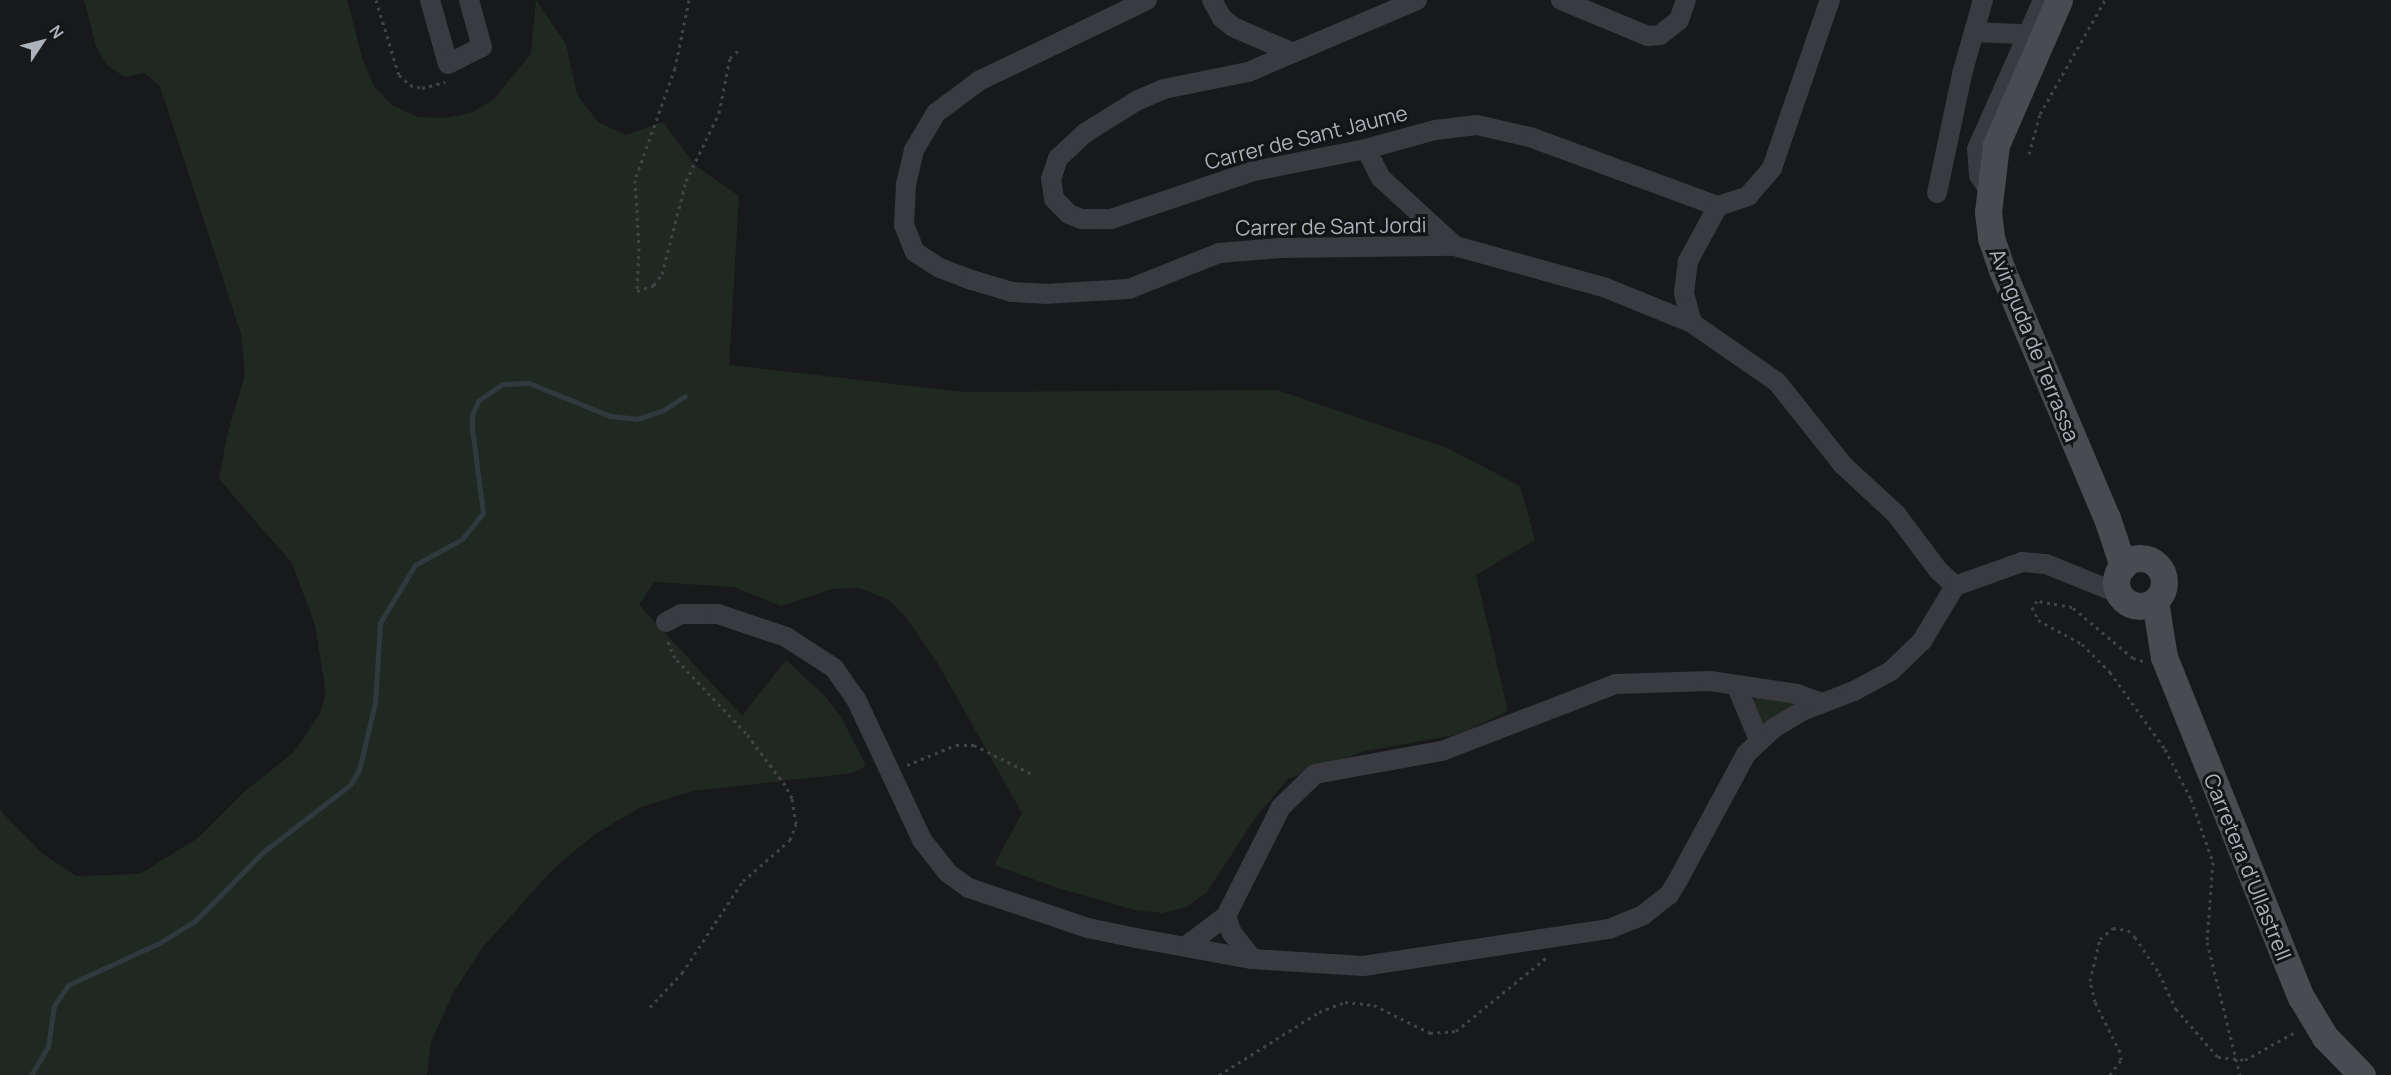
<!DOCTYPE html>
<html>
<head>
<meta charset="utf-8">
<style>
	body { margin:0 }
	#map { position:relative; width:2391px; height:1075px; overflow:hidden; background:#18191b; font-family:Manrope,sans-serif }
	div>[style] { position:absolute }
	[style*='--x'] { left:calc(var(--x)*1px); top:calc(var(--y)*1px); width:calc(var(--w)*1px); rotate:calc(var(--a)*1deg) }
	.green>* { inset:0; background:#202921 }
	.stream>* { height:5px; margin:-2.5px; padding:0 2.5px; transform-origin:2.5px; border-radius:2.5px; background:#2f3a3f }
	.path>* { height:3px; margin-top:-1.5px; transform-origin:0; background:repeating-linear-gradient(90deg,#404347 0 3px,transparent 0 7.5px) }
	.street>* { height:20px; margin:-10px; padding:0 10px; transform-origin:10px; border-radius:10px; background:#3a3b40 }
	.secondary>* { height:27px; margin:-13.5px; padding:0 13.5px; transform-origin:13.5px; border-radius:13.5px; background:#484b4f }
	.secondary>.ring { margin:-13.5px; padding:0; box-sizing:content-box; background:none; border:27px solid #484b4f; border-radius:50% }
	span { translate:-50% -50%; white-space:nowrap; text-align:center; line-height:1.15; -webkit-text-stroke:6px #131416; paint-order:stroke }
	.street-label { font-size:21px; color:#abb2ba }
	.north { position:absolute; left:12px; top:12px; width:60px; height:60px; -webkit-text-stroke:4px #131416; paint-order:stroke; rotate:55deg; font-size:16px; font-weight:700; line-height:24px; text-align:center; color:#abb2ba }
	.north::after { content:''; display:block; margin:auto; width:21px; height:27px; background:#abb2ba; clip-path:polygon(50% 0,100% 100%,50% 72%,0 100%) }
</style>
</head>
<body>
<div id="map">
	<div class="green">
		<div style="clip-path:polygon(84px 0,347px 0,363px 61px,374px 86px,392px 105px,418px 117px,445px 118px,471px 113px,493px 100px,531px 54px,536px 0,566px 44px,577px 95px,598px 122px,626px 135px,663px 122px,695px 165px,739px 196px,729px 365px,964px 392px,1277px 390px,1447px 448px,1520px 486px,1535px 540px,1476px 575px,1508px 711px,1459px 734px,1365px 751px,1288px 779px,1255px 818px,1207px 892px,1187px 907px,1162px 913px,1135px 910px,1058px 888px,994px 865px,1022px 813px,938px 664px,908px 620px,889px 600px,860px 588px,832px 589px,781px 606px,734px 587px,654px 582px,639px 605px,742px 716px,786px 660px,825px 696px,841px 717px,866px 766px,853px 773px,693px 791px,641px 807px,595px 834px,554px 868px,482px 948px,453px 993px,431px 1042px,427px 1075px,0 1075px,0 810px,42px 853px,76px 876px,140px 874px,198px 838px,243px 793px,294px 752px,321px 712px,326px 692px,315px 625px,292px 563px,219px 479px,227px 436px,245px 375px,241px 334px,160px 86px,144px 73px,125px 77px,107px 65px,96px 46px)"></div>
		<div style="clip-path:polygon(1758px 697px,1794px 700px,1795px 704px,1764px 725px,1755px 709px,1753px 700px)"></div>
	</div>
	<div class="stream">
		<div style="--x:31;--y:1075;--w:33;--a:-59"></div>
		<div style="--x:48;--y:1047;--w:41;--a:-81.7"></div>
		<div style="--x:54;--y:1006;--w:25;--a:-56"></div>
		<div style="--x:68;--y:985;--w:102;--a:-24.8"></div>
		<div style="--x:161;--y:942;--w:40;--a:-32"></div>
		<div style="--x:195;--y:921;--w:97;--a:-45.4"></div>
		<div style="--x:263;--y:852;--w:110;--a:-37.6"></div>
		<div style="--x:350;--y:785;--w:17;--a:-59"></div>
		<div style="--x:359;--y:770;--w:69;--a:-76.6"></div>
		<div style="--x:375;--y:703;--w:80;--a:-86.4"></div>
		<div style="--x:380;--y:623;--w:68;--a:-58.9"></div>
		<div style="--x:415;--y:565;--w:54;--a:-29"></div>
		<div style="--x:462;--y:539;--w:33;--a:-51"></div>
		<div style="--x:483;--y:513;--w:86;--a:-97.4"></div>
		<div style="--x:472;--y:428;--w:13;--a:-90"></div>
		<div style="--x:472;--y:415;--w:15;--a:-67"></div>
		<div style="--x:478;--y:401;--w:29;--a:-35"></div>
		<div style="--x:502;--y:384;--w:27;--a:-2"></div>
		<div style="--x:529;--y:383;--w:87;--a:22.2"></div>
		<div style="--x:610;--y:416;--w:27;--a:6"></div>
		<div style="--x:637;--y:419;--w:26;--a:-18"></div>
		<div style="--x:662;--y:411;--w:27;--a:-33"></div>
	</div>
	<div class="path">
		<div style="--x:376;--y:0;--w:78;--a:73"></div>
		<div style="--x:399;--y:75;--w:15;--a:42"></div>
		<div style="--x:410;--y:85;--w:12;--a:14"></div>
		<div style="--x:422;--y:88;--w:24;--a:-15"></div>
		<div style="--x:689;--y:0;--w:69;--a:101.6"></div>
		<div style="--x:675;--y:68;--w:119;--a:109.7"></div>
		<div style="--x:635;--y:180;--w:68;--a:86.6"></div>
		<div style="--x:639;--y:248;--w:43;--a:92.7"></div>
		<div style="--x:637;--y:291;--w:18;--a:-19"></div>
		<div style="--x:654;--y:285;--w:14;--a:-54"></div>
		<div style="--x:662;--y:274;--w:96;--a:-75.5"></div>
		<div style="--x:686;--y:181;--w:76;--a:-64.1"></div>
		<div style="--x:719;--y:113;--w:56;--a:-78.7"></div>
		<div style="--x:730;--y:58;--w:13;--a:-42"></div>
		<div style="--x:2029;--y:154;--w:41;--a:-74.6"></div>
		<div style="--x:2040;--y:114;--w:131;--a:-60.3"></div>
		<div style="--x:2143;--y:661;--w:10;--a:-163"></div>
		<div style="--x:2133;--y:658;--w:80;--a:-140.1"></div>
		<div style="--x:2072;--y:607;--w:36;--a:-170"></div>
		<div style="--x:2037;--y:601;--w:8;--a:130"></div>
		<div style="--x:2032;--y:607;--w:14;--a:65"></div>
		<div style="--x:2038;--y:620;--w:50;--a:28.6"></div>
		<div style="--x:2082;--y:644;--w:40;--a:45"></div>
		<div style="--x:2110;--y:672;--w:95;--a:54.5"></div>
		<div style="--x:2165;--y:749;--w:56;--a:62.5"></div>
		<div style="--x:2191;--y:799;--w:67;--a:70.8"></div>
		<div style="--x:2213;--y:862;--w:80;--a:94.3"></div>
		<div style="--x:2207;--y:942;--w:137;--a:76.1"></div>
		<div style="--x:907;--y:765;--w:53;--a:-22.2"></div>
		<div style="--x:956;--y:745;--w:18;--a:0"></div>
		<div style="--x:974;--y:745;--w:65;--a:26.6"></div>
		<div style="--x:650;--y:1007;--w:47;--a:-46.7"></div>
		<div style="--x:682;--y:973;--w:110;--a:-56.5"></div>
		<div style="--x:743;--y:881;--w:62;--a:-41.1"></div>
		<div style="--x:790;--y:840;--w:17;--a:-69"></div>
		<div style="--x:796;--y:824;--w:26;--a:-99"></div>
		<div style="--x:792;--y:798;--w:15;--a:-118"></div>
		<div style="--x:785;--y:785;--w:65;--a:-126.9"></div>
		<div style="--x:746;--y:733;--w:103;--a:-133.4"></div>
		<div style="--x:675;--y:658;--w:22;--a:-114"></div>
		<div style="--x:1219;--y:1075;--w:118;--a:-32.2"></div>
		<div style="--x:1319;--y:1012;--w:28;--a:-21"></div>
		<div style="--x:1345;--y:1002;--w:29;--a:6"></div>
		<div style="--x:1374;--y:1005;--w:63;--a:26.6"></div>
		<div style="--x:1430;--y:1033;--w:26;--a:-4"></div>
		<div style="--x:1456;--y:1031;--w:117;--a:-39.1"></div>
		<div style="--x:2110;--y:1075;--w:19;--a:-54"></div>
		<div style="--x:2121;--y:1060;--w:8;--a:-97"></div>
		<div style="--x:2120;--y:1052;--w:56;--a:-116.6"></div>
		<div style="--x:2095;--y:1002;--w:22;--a:-103"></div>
		<div style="--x:2090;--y:981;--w:43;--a:-76.6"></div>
		<div style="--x:2100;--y:939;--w:17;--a:-40"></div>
		<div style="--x:2113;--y:928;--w:15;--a:8"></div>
		<div style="--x:2128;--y:930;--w:10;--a:45"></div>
		<div style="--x:2135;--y:937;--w:43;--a:56.3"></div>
		<div style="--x:2159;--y:973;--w:40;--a:65"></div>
		<div style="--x:2176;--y:1009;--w:64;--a:48.8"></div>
		<div style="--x:2218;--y:1057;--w:27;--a:6"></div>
		<div style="--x:2245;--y:1060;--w:60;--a:-29.1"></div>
	</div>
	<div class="street">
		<div style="--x:430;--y:0;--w:66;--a:74.3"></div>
		<div style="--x:448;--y:64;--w:38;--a:-27"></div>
		<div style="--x:482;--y:47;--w:49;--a:-105.5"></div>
		<div style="--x:1147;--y:0;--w:187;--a:154.3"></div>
		<div style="--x:979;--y:81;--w:54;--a:143.3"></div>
		<div style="--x:936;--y:113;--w:43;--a:120.7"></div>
		<div style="--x:914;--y:150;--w:35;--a:103"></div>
		<div style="--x:906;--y:184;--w:41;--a:92.8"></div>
		<div style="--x:904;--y:225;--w:29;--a:68"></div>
		<div style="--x:915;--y:252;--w:30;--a:33"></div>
		<div style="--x:940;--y:268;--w:34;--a:21"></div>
		<div style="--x:972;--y:280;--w:42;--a:16.7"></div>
		<div style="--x:1012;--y:292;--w:33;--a:3"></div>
		<div style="--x:1045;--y:294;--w:84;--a:-3.4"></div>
		<div style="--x:1129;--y:289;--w:97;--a:-21.8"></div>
		<div style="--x:1219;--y:253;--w:61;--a:-4.7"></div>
		<div style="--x:1280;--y:248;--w:175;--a:-0.7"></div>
		<div style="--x:1455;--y:246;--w:157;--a:15.5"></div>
		<div style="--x:1606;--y:288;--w:93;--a:22.1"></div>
		<div style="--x:1692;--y:323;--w:103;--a:34.8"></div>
		<div style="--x:1777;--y:382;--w:106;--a:51.5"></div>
		<div style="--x:1843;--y:465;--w:72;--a:42.8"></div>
		<div style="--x:1896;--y:514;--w:70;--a:53.1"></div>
		<div style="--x:1938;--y:570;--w:23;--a:43"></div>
		<div style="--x:1212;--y:0;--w:21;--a:61"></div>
		<div style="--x:1222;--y:18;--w:14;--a:39"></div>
		<div style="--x:1233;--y:27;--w:63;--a:23.3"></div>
		<div style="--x:1417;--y:0;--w:184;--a:156.9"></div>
		<div style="--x:1248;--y:72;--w:86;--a:168.6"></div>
		<div style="--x:1164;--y:89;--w:28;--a:157"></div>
		<div style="--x:1138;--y:100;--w:62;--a:148.1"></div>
		<div style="--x:1085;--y:133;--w:37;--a:137"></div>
		<div style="--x:1058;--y:158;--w:22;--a:108"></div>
		<div style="--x:1051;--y:179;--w:20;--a:81"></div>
		<div style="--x:1054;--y:199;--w:21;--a:45"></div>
		<div style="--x:1069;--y:214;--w:13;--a:23"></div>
		<div style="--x:1081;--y:219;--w:30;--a:0"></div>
		<div style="--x:1111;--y:219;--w:151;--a:-18.6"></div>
		<div style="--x:1254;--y:171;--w:114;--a:-11.1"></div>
		<div style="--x:1366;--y:149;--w:72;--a:-15.4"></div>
		<div style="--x:1435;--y:130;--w:42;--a:-6.8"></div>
		<div style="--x:1477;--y:125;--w:54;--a:12.8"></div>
		<div style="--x:1530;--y:137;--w:200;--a:20.2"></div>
		<div style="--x:1561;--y:0;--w:94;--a:22.5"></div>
		<div style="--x:1648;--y:36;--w:12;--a:-5"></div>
		<div style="--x:1660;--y:35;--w:24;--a:-38"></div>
		<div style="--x:1679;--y:20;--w:21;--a:-71"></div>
		<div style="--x:1974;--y:32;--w:66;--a:2.6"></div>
		<div style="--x:1366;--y:149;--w:33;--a:63"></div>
		<div style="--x:1381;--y:178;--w:100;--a:42.6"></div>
		<div style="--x:1989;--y:190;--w:18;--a:-124"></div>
		<div style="--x:1979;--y:175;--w:26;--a:-94"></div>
		<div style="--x:1977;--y:149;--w:163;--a:-66.1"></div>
		<div style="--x:1937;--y:193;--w:122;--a:-78.1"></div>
		<div style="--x:1962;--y:74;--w:77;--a:-74.2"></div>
		<div style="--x:1692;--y:323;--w:31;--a:-105"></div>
		<div style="--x:1684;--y:293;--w:32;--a:-83"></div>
		<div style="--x:1688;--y:261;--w:63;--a:-61.4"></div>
		<div style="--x:1718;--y:206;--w:32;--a:-18"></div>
		<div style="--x:1748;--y:196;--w:37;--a:-49"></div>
		<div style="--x:1772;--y:168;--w:178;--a:-71"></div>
		<div style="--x:666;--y:622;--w:17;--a:-28"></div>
		<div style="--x:681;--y:614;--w:37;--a:0"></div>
		<div style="--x:718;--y:614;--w:72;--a:18.7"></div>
		<div style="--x:786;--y:637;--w:57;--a:32.9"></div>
		<div style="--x:834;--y:668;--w:38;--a:55"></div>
		<div style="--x:856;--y:699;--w:156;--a:64.9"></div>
		<div style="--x:922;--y:840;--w:42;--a:51.8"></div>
		<div style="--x:948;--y:873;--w:26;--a:36"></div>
		<div style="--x:969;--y:888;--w:126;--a:18.6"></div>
		<div style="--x:1088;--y:928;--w:49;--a:11.8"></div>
		<div style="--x:1136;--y:938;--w:118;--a:10.3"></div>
		<div style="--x:1252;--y:959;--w:111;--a:3.6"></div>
		<div style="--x:1363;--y:966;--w:249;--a:-8.6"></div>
		<div style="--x:1609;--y:929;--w:37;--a:-22"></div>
		<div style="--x:1643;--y:915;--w:33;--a:-38"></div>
		<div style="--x:1669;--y:895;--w:17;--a:-59"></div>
		<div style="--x:1678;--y:880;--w:143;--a:-61.6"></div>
		<div style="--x:1746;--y:754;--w:38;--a:-43"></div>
		<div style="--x:1774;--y:728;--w:33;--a:-31"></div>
		<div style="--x:1802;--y:711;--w:56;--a:-21"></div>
		<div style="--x:1854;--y:691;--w:42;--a:-28.4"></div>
		<div style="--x:1891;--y:671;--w:43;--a:-44.1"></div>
		<div style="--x:1922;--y:641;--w:64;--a:-59"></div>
		<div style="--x:1955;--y:586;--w:71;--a:-19.7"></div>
		<div style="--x:2022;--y:562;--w:24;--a:5"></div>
		<div style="--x:2046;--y:564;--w:80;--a:22.1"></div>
		<div style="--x:1737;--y:687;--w:57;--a:67.5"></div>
		<div style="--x:1226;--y:916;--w:18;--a:71"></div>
		<div style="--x:1232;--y:933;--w:33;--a:52"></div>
		<div style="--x:1186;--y:946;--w:50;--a:-36.9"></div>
		<div style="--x:1226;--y:916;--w:122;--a:-63.2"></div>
		<div style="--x:1281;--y:807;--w:47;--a:-44.1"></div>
		<div style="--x:1315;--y:774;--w:129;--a:-10.3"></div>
		<div style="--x:1442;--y:751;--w:186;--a:-21.1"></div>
		<div style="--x:1616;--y:684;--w:94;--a:-1.8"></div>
		<div style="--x:1710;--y:681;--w:88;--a:8.5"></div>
		<div style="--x:1797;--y:694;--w:23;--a:20"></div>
	</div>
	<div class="secondary">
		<div style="--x:2059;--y:0;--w:158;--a:113.5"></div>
		<div style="--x:1996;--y:145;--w:67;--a:96.8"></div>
		<div style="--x:1988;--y:212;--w:26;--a:83"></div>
		<div style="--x:1991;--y:238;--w:34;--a:71"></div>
		<div style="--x:2002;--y:270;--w:269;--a:67.1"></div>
		<div style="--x:2107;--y:518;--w:51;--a:71.6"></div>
		<div class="ring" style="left:2116px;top:558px;width:21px;height:21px"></div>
		<div style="--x:2155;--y:601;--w:57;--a:80.9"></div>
		<div style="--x:2164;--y:657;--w:367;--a:68.1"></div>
		<div style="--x:2301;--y:997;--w:47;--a:59"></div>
		<div style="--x:2325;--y:1037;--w:53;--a:45.8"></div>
	</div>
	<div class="street-label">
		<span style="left:1306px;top:137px;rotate:-14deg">Carrer de Sant Jaume</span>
		<span style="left:1331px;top:226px;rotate:-1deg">Carrer de Sant Jordi</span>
		<span style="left:2035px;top:345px;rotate:68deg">Avinguda de Terrassa</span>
		<span style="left:2248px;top:867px;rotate:68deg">Carretera d'Ullastrell</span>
	</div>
	<div class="north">N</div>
</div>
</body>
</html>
